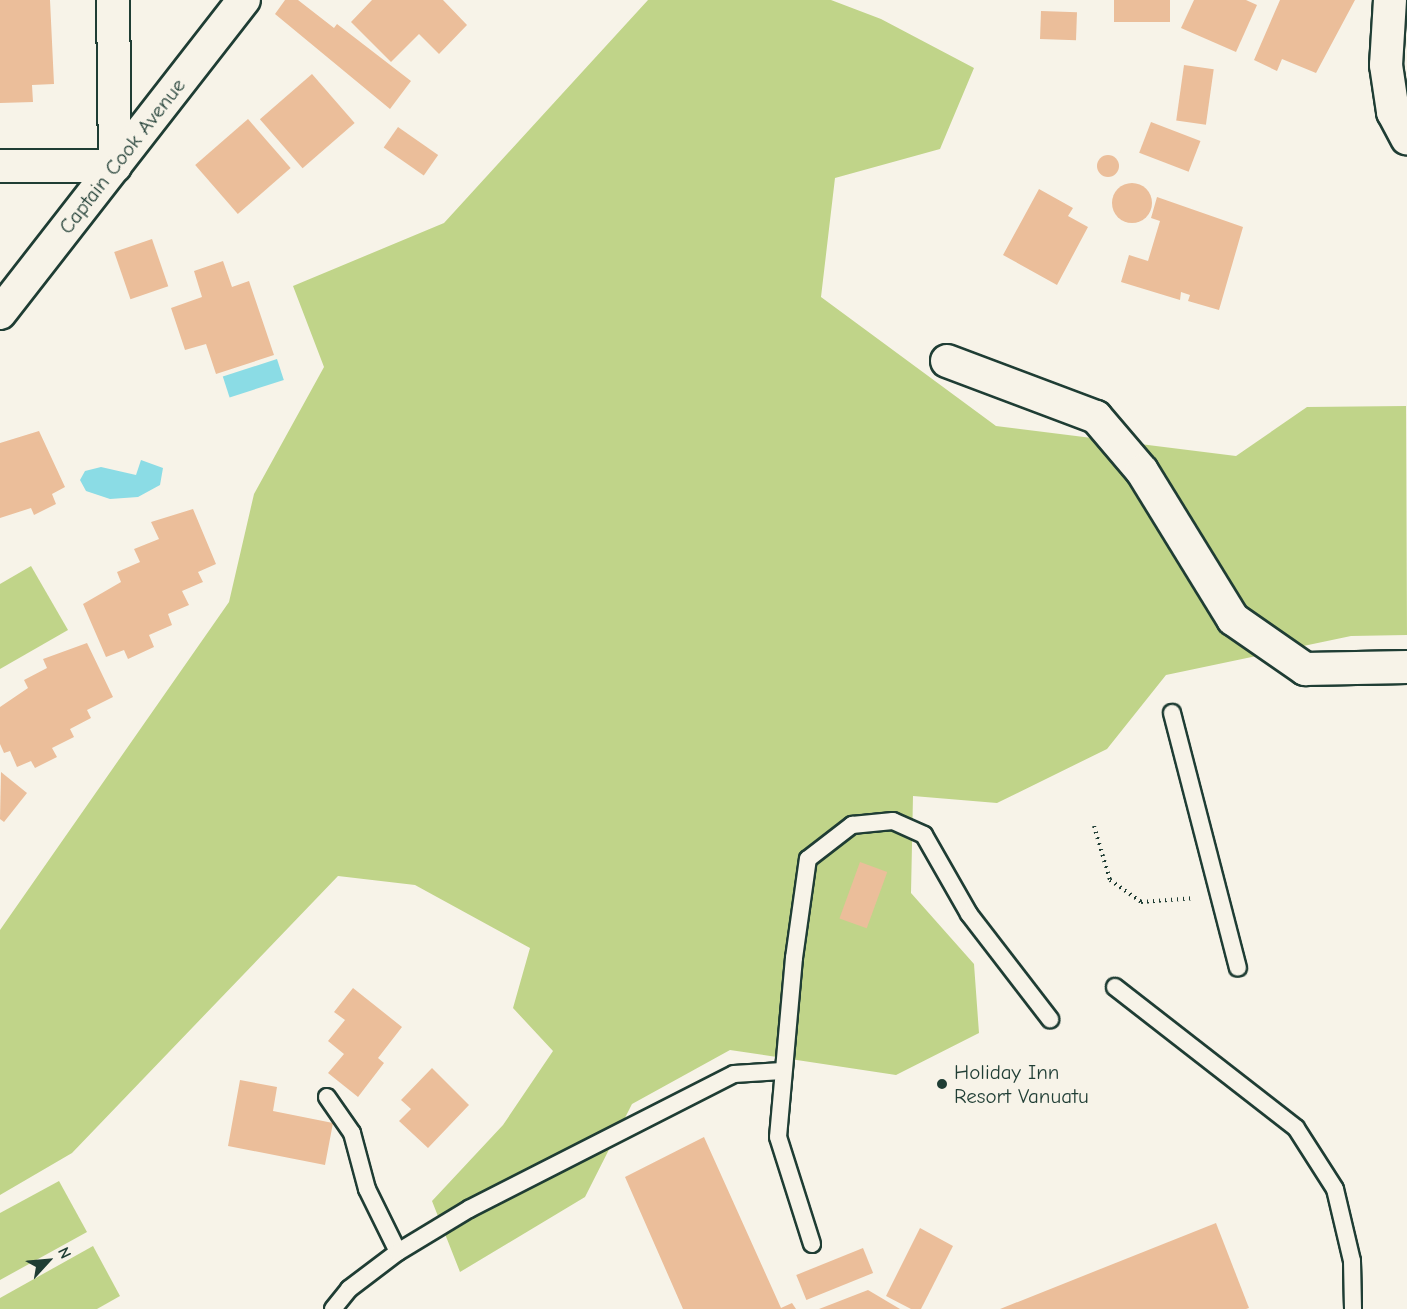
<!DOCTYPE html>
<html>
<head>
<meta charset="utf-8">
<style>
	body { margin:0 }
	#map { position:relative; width:1407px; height:1309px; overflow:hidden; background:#f7f3e8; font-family:"Comic Neue",sans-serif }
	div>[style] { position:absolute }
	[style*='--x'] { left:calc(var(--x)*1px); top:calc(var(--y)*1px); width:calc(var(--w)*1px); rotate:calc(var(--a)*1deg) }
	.green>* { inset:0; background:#c0d489 }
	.water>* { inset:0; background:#8bdce5; transform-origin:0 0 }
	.building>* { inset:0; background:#ebbe9a; transform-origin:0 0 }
	.round { border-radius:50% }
	.path>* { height:4px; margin-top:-2px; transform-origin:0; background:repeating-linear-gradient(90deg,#1f3d34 0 1.5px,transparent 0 6px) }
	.roads { filter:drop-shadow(2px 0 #1f3d34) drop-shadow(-2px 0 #1f3d34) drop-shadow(0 2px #1f3d34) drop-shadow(0 -2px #1f3d34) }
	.lane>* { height:16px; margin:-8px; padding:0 8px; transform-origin:8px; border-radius:8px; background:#f7f3e8 }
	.street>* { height:32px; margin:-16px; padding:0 16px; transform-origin:16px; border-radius:16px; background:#f7f3e8 }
	.dots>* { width:16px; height:16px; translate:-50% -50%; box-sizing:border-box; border:3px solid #f7f3e8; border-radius:50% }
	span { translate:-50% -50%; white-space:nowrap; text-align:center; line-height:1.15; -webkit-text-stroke:5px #f7f3e8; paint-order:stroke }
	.street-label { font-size:21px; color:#1f3d34 }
	.poi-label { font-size:21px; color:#1f3d34 }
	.left { translate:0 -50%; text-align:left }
	.north { position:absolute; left:18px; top:1231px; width:60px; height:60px; -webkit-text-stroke:4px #f7f3e8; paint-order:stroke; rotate:64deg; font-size:16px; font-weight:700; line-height:24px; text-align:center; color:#1f3d34 }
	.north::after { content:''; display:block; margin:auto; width:21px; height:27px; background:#1f3d34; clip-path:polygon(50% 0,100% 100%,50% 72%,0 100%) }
</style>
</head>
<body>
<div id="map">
	<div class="green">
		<div style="clip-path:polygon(648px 0,831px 0,881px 19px,974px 68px,940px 149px,835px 178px,821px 297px,996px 426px,1236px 456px,1307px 407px,1406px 406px,1407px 635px,1351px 636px,1166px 675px,1107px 749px,997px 803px,913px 796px,911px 893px,974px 964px,979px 1033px,896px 1075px,730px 1050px,632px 1104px,585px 1197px,460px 1272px,432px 1201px,503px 1125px,553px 1051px,513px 1008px,530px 948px,415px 885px,338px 876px,72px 1153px,0 1195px,0 930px,229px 602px,254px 494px,324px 367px,293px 286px,444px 223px)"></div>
		<div style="clip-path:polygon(31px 566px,68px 630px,0 669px,0 584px)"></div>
		<div style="clip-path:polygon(59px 1181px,87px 1232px,0 1280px,0 1213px)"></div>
		<div style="clip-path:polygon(93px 1246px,120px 1296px,97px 1309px,0 1309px,0 1298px)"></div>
	</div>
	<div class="water">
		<div style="left:277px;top:359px;width:22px;height:57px;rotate:72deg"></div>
		<div style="clip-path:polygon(141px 460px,163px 468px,160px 485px,138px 497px,110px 499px,86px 491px,80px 480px,85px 471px,101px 467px,136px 475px)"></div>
	</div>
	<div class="building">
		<div style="clip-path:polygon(0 0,50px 0,54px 84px,32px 85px,33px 102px,0 103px)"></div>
		<div style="clip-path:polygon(285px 0,298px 0,334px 28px,337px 24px,411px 81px,390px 109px,275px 14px)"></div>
		<div style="clip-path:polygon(372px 0,443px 0,467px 25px,439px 54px,419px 34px,391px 62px,351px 22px)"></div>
		<div style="left:1114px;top:0;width:56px;height:22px"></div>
		<div style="clip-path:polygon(1194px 0,1246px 0,1257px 5px,1236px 52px,1181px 28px)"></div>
		<div style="clip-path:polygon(1280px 0,1355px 0,1316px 73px,1282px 59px,1277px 71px,1254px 60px)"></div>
		<div style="left:1041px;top:11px;width:36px;height:28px;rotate:2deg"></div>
		<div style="left:1184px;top:65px;width:30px;height:56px;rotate:8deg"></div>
		<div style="left:312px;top:74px;width:65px;height:69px;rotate:49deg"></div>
		<div style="left:248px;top:119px;width:65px;height:70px;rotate:49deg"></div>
		<div style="left:1151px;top:122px;width:53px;height:33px;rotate:21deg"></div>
		<div style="left:398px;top:127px;width:49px;height:25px;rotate:35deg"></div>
		<div class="round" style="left:1097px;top:155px;width:22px;height:22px"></div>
		<div class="round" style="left:1112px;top:183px;width:40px;height:40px"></div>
		<div style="clip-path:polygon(1039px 189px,1073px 208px,1068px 216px,1088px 227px,1057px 285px,1003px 255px)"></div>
		<div style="clip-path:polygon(1157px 197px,1243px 227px,1219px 310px,1188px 301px,1190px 295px,1181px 292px,1180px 300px,1121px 282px,1129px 255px,1148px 261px,1160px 221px,1151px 218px)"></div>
		<div style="left:152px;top:239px;width:50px;height:40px;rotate:71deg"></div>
		<div style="clip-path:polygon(223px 261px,232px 287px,249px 281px,274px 355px,216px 374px,206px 344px,185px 350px,171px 308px,202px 297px,194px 271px)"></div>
		<div style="clip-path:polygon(39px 431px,65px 487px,52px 494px,56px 504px,34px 515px,31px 508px,0 518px,0 443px)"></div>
		<div style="clip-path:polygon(193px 509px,216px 564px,198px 572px,203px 582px,182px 591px,189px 605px,168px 614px,172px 625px,149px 635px,154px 647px,128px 659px,124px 650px,106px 657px,83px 604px,121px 582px,117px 572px,140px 562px,134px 549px,159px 539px,151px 522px)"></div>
		<div style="clip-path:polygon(87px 643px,113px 697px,87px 710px,91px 718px,70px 729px,74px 737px,52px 748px,57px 757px,35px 768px,31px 761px,17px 767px,10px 751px,4px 753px,0 744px,0 707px,28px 688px,24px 680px,47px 668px,43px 659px)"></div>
		<div style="clip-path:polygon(1px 772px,27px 793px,4px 822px,0 819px)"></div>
		<div style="left:860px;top:862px;width:29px;height:60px;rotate:20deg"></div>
		<div style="clip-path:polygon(353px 988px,402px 1027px,378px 1058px,384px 1063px,358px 1097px,328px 1073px,344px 1054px,328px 1041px,345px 1020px,334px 1012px)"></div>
		<div style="clip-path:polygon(432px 1068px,469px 1105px,428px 1148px,399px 1121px,411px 1109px,401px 1100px)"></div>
		<div style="clip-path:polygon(240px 1080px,277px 1087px,273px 1111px,333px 1123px,325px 1165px,228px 1146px)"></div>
		<div style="clip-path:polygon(704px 1137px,781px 1308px,792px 1303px,796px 1309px,683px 1309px,625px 1177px)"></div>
		<div style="clip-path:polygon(1216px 1223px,1249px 1308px,1246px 1309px,1000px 1309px)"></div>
		<div style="clip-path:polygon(920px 1228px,953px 1246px,921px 1309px,911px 1309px,886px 1296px)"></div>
		<div style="left:863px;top:1248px;width:27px;height:72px;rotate:68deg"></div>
		<div style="clip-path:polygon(868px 1290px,900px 1309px,819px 1309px)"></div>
	</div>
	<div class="path">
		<div style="--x:1094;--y:826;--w:56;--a:73.5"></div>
		<div style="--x:1110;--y:880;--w:38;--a:35"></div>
		<div style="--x:1141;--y:902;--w:54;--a:-4.2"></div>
	</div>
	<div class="roads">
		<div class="lane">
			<div style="--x:1172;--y:713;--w:263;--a:75.5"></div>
			<div style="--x:1115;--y:987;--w:229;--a:37.9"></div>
			<div style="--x:1296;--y:1128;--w:72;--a:57.4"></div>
			<div style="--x:1335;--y:1189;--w:74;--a:76.7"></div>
			<div style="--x:1352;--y:1261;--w:48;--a:88.8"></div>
			<div style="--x:327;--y:1097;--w:44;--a:55.2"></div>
			<div style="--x:352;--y:1133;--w:58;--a:75"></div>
			<div style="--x:367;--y:1189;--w:70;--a:63.8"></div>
			<div style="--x:812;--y:1244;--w:112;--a:-107.6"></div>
			<div style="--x:778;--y:1137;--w:180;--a:-84.9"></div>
			<div style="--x:794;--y:958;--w:100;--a:-82"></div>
			<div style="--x:808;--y:859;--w:56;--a:-37.7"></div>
			<div style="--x:852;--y:825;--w:41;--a:-5.6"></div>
			<div style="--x:893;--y:821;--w:34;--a:24"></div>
			<div style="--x:924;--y:835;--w:91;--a:60.3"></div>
			<div style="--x:969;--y:914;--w:133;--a:52.4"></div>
			<div style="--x:333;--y:1309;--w:26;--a:-51"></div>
			<div style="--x:349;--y:1289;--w:61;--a:-37.1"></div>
			<div style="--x:398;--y:1252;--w:83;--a:-31.2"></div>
			<div style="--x:469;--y:1209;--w:297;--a:-27"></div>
			<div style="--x:734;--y:1074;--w:48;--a:-3.6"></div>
		</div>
		<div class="street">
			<div style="--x:113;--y:0;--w:166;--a:89.3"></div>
			<div style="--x:1390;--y:0;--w:65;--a:93.5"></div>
			<div style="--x:1386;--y:65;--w:48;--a:81.5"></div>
			<div style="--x:1393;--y:112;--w:30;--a:62"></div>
			<div style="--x:0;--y:166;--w:115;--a:0"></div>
			<div style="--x:0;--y:313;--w:397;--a:-52.1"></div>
			<div style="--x:947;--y:361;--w:159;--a:20.6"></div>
			<div style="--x:1096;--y:417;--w:71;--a:49.6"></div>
			<div style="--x:1142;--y:471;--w:174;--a:58.4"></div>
			<div style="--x:1233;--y:619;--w:88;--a:34.8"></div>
			<div style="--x:1305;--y:669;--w:102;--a:-1.1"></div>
		</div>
	</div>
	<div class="dots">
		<div style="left:942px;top:1084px;background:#1f3d34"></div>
	</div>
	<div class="street-label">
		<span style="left:122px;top:156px;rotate:-52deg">Captain Cook Avenue</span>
	</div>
	<div class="poi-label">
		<span class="left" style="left:954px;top:1084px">Holiday Inn<br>Resort Vanuatu</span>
	</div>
	<div class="north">N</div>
</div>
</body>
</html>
